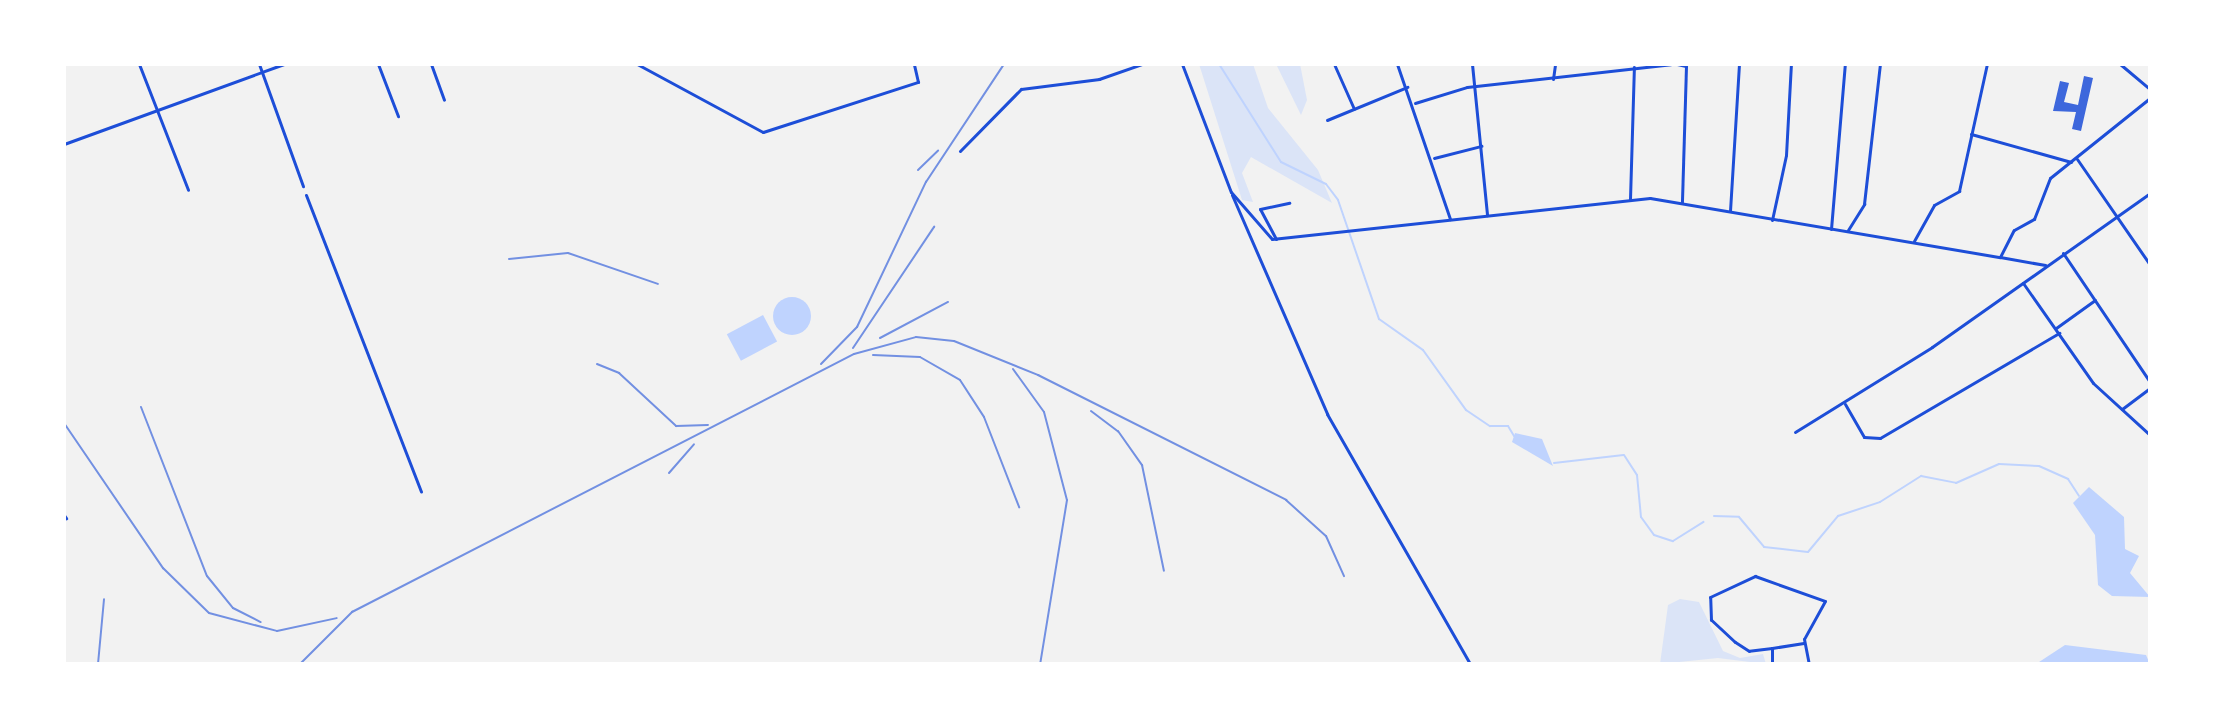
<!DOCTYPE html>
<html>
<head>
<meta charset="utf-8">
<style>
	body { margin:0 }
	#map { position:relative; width:2214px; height:728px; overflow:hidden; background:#f2f2f2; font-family:"DM Sans",sans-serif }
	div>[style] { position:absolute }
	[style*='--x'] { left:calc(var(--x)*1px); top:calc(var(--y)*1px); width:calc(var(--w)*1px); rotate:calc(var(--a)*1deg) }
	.green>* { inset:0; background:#dbe4f7 }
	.water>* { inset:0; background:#bfd3fe; transform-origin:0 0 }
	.round { border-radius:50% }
	.stream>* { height:2px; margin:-1px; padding:0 1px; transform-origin:1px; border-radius:1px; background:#bfd3fe }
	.building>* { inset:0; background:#3d67dc }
	.minor>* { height:3px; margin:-1.5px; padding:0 1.5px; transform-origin:1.5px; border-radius:1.5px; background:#1d4ed8 }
	.tertiary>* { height:3px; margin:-1.5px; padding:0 1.5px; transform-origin:1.5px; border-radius:1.5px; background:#1d4ed8 }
	.rail>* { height:2px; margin:-1px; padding:0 1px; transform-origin:1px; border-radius:1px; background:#7290e2 }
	span { translate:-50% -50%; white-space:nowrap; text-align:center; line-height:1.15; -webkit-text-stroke:7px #fff; paint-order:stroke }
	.frame { position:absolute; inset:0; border:66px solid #fff; pointer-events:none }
</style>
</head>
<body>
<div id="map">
	<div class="green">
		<div style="clip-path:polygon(1199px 64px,1253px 64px,1268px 108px,1318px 170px,1332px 203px,1251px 157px,1242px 173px,1253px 202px,1242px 200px)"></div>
		<div style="clip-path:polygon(1276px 64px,1300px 64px,1307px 100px,1301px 115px)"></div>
		<div style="clip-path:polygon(1680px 599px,1699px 602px,1723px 651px,1740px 658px,1763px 654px,1766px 664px,1718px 658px,1660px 664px,1668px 605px)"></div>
	</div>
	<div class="water">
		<div class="round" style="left:773px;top:297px;width:38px;height:38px"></div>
		<div style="left:763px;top:315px;width:30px;height:41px;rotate:62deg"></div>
		<div style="clip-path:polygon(1515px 433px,1542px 439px,1553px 466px,1512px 442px)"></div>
		<div style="clip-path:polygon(2089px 487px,2124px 517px,2125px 549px,2139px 556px,2130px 573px,2150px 597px,2112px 596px,2098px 585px,2095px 535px,2073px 503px)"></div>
		<div style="clip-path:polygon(2065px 645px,2146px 655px,2150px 664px,2036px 664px)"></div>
	</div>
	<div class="stream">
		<div style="--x:1219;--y:64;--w:116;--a:57.7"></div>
		<div style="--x:1281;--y:162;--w:50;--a:26.1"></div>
		<div style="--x:1326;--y:184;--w:20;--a:53"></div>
		<div style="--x:1338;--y:200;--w:126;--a:71"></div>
		<div style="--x:1379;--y:319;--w:54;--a:35.2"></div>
		<div style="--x:1423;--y:350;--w:74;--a:54.4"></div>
		<div style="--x:1466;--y:410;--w:29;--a:34"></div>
		<div style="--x:1490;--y:426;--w:18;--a:0"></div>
		<div style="--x:1508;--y:426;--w:12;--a:59"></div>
		<div style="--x:1554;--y:463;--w:70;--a:-6.5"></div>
		<div style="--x:1624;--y:455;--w:24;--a:57"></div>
		<div style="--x:1637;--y:475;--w:42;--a:84.6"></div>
		<div style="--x:1641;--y:517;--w:22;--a:54"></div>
		<div style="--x:1654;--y:535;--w:20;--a:18"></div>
		<div style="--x:1673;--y:541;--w:36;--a:-32"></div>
		<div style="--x:1714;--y:516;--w:25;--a:2"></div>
		<div style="--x:1739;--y:517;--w:39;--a:50"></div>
		<div style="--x:1764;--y:547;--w:44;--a:6.5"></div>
		<div style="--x:1808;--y:552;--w:47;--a:-50.2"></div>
		<div style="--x:1838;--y:516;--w:44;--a:-18.4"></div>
		<div style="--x:1880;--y:502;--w:49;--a:-32.4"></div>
		<div style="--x:1921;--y:476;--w:36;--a:11"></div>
		<div style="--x:1956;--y:483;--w:47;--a:-23.8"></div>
		<div style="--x:1999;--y:464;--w:40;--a:2.9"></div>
		<div style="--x:2039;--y:466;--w:32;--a:24"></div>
		<div style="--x:2068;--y:479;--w:20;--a:57"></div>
	</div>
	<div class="building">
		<div style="clip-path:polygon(2084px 76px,2093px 78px,2081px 131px,2072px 129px,2076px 112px,2053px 111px,2060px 81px,2069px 83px,2064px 102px,2078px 105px)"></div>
	</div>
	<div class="minor">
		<div style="--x:139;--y:64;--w:135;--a:68.7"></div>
		<div style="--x:259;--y:64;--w:130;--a:70.2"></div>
		<div style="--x:378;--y:64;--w:56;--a:69"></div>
		<div style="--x:431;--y:64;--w:38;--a:70"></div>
		<div style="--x:637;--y:64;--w:143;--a:28.4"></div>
		<div style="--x:763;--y:132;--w:163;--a:-17.9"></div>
		<div style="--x:918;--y:82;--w:18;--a:-103"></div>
		<div style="--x:1334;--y:64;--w:49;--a:66"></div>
		<div style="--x:1397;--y:64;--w:164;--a:71.1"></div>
		<div style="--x:1472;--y:64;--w:152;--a:84.3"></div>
		<div style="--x:1677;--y:64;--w:9;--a:13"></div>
		<div style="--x:1686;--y:66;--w:136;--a:91.7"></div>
		<div style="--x:2120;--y:64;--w:39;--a:40"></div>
		<div style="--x:1553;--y:79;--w:15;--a:-82"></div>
		<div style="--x:1415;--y:103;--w:54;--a:-17.1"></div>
		<div style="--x:1467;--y:87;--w:205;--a:-6.4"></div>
		<div style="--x:1327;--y:120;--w:87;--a:-22.4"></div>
		<div style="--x:1971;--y:134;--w:104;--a:15.6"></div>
		<div style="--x:960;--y:151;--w:87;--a:-45.5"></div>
		<div style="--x:1021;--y:89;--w:79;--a:-7.3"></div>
		<div style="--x:1099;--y:79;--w:46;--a:-19.2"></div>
		<div style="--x:1434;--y:158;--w:49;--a:-14.3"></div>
		<div style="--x:2077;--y:159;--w:129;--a:55.4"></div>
		<div style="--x:306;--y:195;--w:318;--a:68.8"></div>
		<div style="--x:1232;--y:195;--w:239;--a:66.5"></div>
		<div style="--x:1327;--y:414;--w:288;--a:60.2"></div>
		<div style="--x:1630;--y:199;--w:132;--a:-88.3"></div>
		<div style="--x:1730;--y:211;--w:147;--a:-86.5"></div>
		<div style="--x:1772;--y:220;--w:66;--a:-77.8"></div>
		<div style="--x:1786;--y:155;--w:91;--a:-86.9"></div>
		<div style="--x:1831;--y:229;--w:166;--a:-85.2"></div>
		<div style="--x:1848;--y:230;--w:31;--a:-58"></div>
		<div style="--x:1864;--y:204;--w:141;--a:-83.5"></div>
		<div style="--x:1276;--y:239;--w:34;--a:-118"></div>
		<div style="--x:1260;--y:209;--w:30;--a:-12"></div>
		<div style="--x:1914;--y:241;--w:41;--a:-60.9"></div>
		<div style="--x:1934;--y:205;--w:29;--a:-29"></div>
		<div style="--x:1959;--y:191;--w:130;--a:-77.6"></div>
		<div style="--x:2063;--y:253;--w:156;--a:56"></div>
		<div style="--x:2000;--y:257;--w:46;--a:10.1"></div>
		<div style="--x:2023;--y:283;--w:122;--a:55"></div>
		<div style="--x:2093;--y:383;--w:77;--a:42.4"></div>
		<div style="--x:2056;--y:328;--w:48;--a:-35.7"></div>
		<div style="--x:1845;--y:404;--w:38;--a:60"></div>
		<div style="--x:1864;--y:437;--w:16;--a:4"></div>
		<div style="--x:1880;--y:438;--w:208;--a:-30.4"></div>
		<div style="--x:2122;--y:409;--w:35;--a:-37"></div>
		<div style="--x:1795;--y:432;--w:161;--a:-31.8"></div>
		<div style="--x:1932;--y:347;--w:267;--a:-35.2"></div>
		<div style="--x:64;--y:515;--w:4;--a:56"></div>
		<div style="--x:1772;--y:648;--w:23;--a:173"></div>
		<div style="--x:1749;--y:651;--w:17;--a:-147"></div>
		<div style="--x:1735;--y:642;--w:33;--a:-137"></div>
		<div style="--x:1711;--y:620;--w:23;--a:-92"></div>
		<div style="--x:1710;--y:597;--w:50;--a:-25"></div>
		<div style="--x:1755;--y:576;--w:74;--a:19.7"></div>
		<div style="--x:1825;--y:601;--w:43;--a:118.9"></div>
		<div style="--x:1804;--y:639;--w:25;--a:79"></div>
		<div style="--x:1772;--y:664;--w:16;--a:-90"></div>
		<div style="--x:1772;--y:648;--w:32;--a:-9"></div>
	</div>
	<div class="tertiary">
		<div style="--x:1182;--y:64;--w:137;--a:69.1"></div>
		<div style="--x:1231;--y:192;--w:62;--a:48.9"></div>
		<div style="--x:1272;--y:239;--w:380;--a:-6.2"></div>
		<div style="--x:1650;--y:198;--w:355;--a:9.6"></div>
		<div style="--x:2000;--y:257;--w:30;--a:-63"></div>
		<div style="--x:2014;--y:230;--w:23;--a:-29"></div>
		<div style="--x:2034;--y:219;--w:44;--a:-68.7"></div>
		<div style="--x:2050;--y:178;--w:128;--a:-38.7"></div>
		<div style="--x:64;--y:144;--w:234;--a:-20"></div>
	</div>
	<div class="rail">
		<div style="--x:918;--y:170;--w:28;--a:-44"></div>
		<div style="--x:509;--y:259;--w:59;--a:-5.8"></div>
		<div style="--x:568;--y:253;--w:95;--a:19"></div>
		<div style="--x:880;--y:338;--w:77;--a:-27.9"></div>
		<div style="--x:853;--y:348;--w:146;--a:-56.2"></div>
		<div style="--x:873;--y:355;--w:47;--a:2.4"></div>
		<div style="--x:920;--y:357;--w:46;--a:29.9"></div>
		<div style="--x:960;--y:380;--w:44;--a:57"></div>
		<div style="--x:984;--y:417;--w:97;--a:68.7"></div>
		<div style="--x:597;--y:364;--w:24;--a:22"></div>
		<div style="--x:619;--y:373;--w:78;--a:42.9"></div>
		<div style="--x:676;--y:426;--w:32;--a:-2"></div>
		<div style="--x:821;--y:364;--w:52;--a:-45.8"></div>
		<div style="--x:857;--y:327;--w:161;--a:-64.6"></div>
		<div style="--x:926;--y:182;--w:141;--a:-56.5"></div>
		<div style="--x:1013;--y:369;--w:53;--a:54.2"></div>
		<div style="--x:1044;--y:412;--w:91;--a:75.4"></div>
		<div style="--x:1067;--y:500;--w:166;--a:99.3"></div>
		<div style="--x:141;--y:407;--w:181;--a:68.7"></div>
		<div style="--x:207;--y:576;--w:41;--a:50.9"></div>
		<div style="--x:233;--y:608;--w:31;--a:27"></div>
		<div style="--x:1091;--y:411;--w:34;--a:37"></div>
		<div style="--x:1118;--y:431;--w:42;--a:54.8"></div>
		<div style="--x:1142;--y:465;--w:108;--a:78.3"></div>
		<div style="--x:64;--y:423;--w:176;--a:55.7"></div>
		<div style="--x:163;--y:568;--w:64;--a:44.4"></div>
		<div style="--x:209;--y:613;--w:70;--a:14.8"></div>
		<div style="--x:277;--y:631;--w:61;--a:-12.2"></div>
		<div style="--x:669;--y:473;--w:38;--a:-49"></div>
		<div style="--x:98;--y:664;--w:65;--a:-84.7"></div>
		<div style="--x:300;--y:664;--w:74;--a:-45"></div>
		<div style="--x:352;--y:612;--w:564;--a:-27.2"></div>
		<div style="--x:854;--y:354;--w:64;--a:-15.3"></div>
		<div style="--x:916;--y:337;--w:38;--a:6"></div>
		<div style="--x:954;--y:341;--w:91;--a:22"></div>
		<div style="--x:1038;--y:375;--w:278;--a:26.7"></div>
		<div style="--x:1286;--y:500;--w:54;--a:42"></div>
		<div style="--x:1326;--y:536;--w:44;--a:65.8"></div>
	</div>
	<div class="frame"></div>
</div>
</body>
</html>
